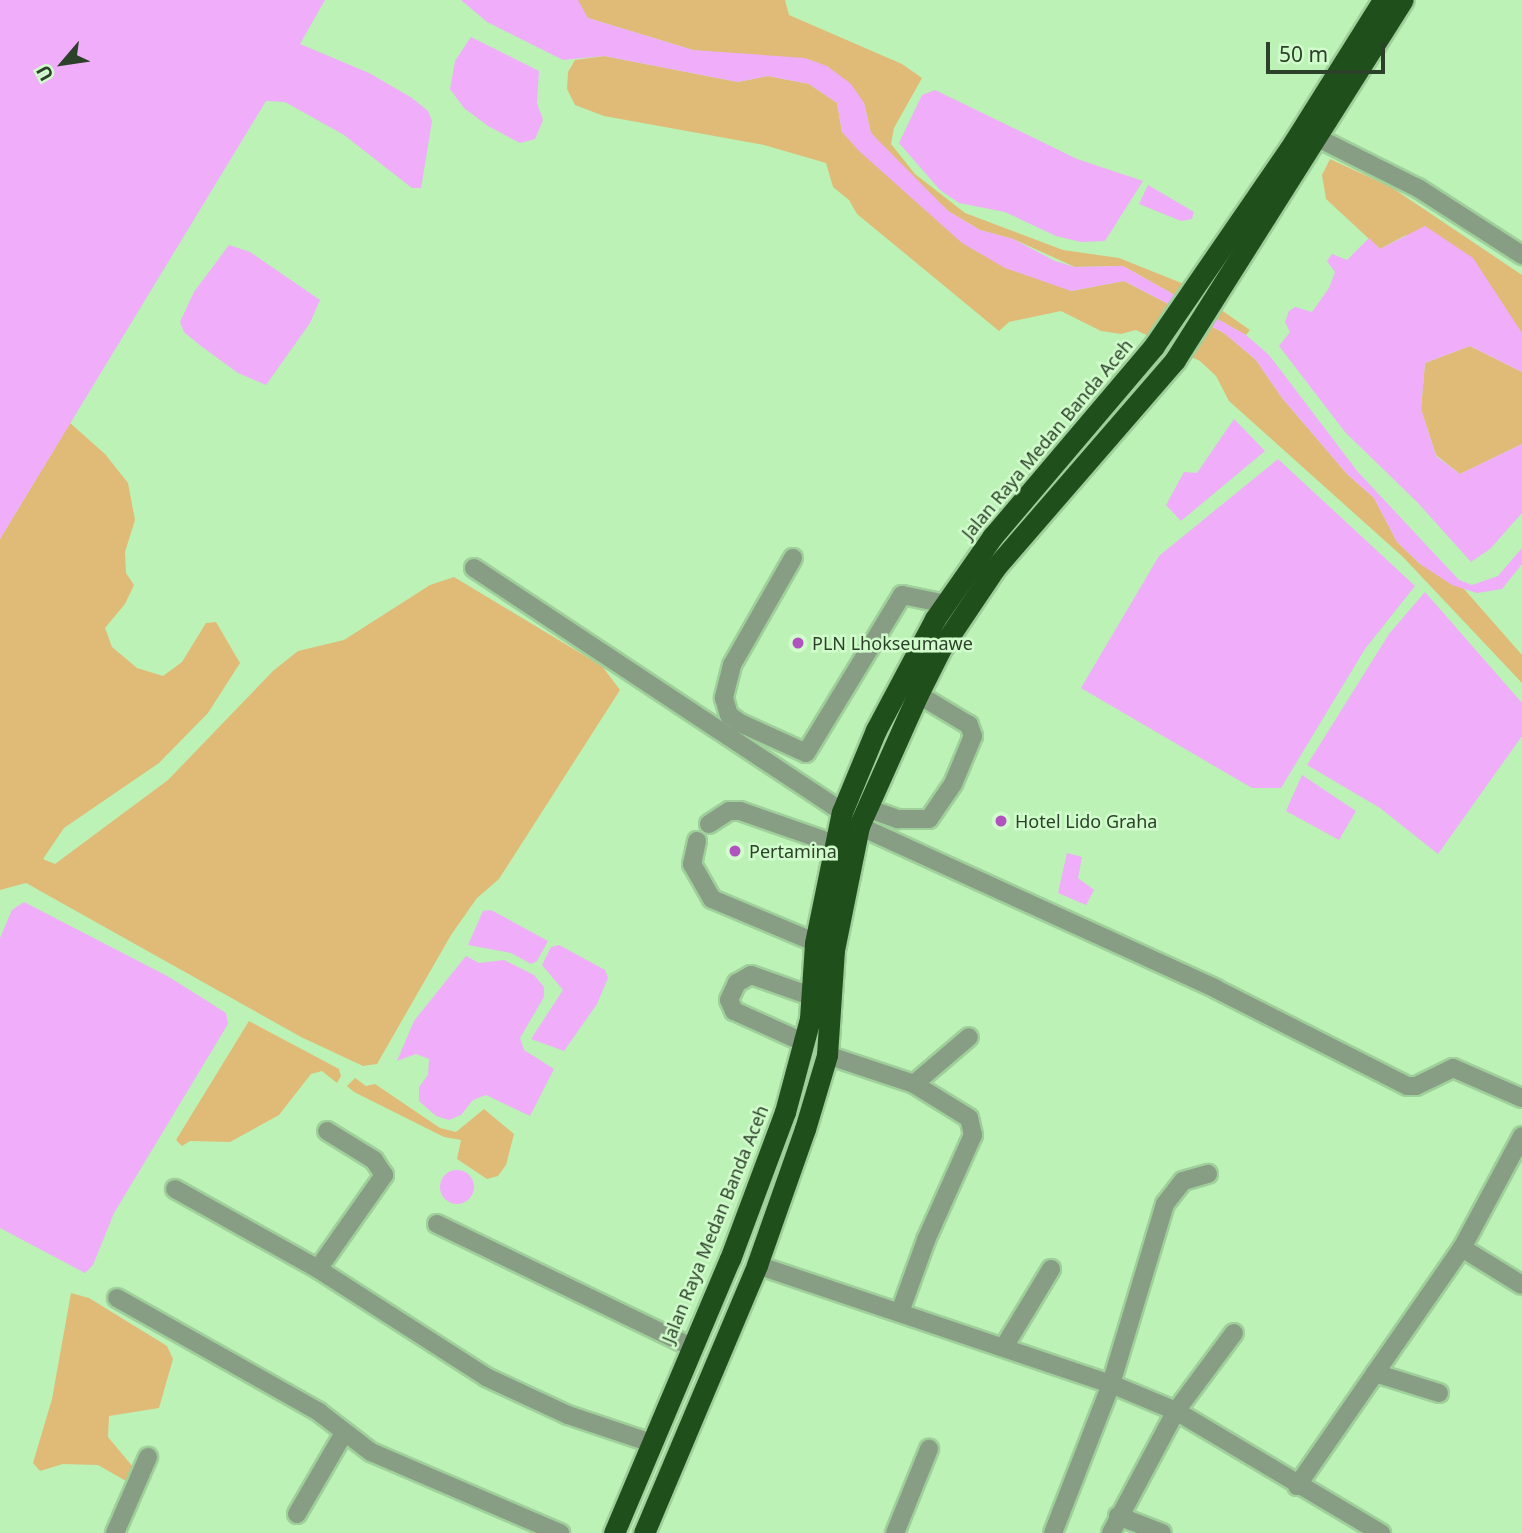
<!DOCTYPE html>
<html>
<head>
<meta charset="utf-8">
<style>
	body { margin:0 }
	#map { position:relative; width:1522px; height:1533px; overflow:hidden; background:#bcf2b6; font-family:"Noto Sans",sans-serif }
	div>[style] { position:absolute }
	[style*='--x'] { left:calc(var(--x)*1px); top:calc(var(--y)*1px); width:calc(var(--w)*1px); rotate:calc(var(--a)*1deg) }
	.green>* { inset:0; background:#e0bb77 }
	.water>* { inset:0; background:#efadfa }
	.round { border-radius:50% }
	.roads { filter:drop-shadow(2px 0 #9fcf9a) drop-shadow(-2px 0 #9fcf9a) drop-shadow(0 2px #9fcf9a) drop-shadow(0 -2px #9fcf9a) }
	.minor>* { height:18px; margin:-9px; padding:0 9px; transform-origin:9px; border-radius:9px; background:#879d84 }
	.highway>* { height:21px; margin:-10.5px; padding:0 10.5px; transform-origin:10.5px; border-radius:10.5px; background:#1f4f1b }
	.dots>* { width:19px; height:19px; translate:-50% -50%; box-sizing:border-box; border:4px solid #d1fccc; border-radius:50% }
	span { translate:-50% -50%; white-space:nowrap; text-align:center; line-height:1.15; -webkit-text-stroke:5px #d1fccc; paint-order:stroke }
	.street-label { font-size:18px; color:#2c4129 }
	.poi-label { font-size:18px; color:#2c4129 }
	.left { translate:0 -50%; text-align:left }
	.north { position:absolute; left:28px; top:28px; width:70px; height:70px; -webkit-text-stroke:5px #d1fccc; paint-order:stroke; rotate:241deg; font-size:19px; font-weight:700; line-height:28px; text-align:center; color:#2c4129 }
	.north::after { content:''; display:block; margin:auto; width:24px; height:32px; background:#2c4129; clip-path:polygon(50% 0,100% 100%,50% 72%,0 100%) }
	.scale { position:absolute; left:1266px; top:42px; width:119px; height:32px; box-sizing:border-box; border:4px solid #2c4129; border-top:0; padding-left:9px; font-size:21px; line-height:24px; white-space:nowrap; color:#2c4129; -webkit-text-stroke:5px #d1fccc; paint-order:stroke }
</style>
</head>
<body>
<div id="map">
	<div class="green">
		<div style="clip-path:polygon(499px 0,785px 0,789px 15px,902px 64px,922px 78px,894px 128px,891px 144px,915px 174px,965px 213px,1063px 250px,1119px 258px,1184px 284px,1250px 330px,1246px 335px,1123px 266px,1075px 267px,1013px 239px,980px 230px,948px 211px,896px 161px,871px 133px,864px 103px,745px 57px,693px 50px,588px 18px)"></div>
		<div style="clip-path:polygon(604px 56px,738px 82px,768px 76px,809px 84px,837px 103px,842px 132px,887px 175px,1071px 291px,1124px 281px,1224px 333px,1256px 360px,1282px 398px,1347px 474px,1374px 498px,1397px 542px,1420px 564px,1464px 589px,1522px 655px,1522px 683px,1403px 557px,1229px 401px,1216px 376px,1200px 361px,1136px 330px,1121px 334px,1101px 331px,1061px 311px,1009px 322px,999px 331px,857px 214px,849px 200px,833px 187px,826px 163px,764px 145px,604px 116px,575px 105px,567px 89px,568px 72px,575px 60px)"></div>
		<div style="clip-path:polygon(1330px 159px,1391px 187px,1522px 275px,1522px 333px,1501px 304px,1406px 235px,1380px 249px,1326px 199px,1322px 175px)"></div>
		<div style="clip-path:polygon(1470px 346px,1522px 372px,1522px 444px,1460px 474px,1436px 455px,1421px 409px,1425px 363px)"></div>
		<div style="clip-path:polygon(70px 423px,105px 454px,128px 483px,135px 520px,125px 552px,126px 573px,134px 585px,125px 604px,105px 628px,112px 647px,137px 668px,163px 676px,182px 662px,206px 623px,216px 622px,240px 663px,208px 713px,159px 763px,64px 828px,43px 859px,55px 864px,168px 780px,273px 671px,298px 651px,344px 640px,430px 585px,454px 577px,602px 666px,620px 690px,499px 879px,477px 898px,451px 935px,377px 1064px,363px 1066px,301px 1037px,26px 883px,0 890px,0 539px)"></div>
		<div style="clip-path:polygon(249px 1021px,339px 1069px,341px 1076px,337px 1083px,322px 1071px,311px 1074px,279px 1115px,230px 1142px,190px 1141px,182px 1146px,176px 1140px)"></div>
		<div style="clip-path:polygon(355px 1078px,366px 1086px,375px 1084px,440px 1128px,456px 1132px,484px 1109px,514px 1134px,506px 1165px,498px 1176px,487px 1179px,457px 1159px,461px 1140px,444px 1137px,354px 1092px,347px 1086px)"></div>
		<div style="clip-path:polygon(71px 1293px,89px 1298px,167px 1346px,173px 1359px,159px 1408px,109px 1416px,108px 1437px,133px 1467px,126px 1481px,98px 1465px,63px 1464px,40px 1471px,33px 1463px,52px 1399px)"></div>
	</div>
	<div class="water">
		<div style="clip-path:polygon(0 0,325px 0,300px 44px,369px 73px,412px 98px,428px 111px,432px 121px,421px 188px,412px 188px,344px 135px,285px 102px,266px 101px,0 539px)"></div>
		<div style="clip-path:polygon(461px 0,578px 0,588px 18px,693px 50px,805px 58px,827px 66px,851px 84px,864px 103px,871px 133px,948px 211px,980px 230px,1013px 239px,1055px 261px,1075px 267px,1123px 266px,1246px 335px,1269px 355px,1358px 472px,1459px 580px,1472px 585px,1498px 576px,1522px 548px,1522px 564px,1502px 589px,1477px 593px,1452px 585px,1420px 564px,1397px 542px,1374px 498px,1347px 474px,1282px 398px,1256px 360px,1224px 333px,1124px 281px,1071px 291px,1005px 268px,962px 243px,859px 151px,842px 132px,837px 103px,809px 84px,768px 76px,738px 82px,604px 56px,563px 60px,487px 22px)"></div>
		<div style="clip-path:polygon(471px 37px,539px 71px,537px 103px,543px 120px,535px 139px,520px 143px,488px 126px,464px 108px,450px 89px,455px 61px)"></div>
		<div style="clip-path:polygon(935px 90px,1077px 159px,1143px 181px,1105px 241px,1081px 242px,1056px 236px,1005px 212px,959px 203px,940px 190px,899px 143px,922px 95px)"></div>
		<div style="clip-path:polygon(1148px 185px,1194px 212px,1192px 219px,1181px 221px,1139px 204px)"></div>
		<div style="clip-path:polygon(1425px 226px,1473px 258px,1522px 333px,1522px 372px,1470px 346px,1425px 363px,1421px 409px,1436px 456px,1460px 474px,1522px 444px,1522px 513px,1490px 549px,1471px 562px,1419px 504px,1345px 432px,1279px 346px,1290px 332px,1285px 322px,1289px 311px,1295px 307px,1312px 312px,1329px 288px,1335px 272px,1327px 261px,1332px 254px,1347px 260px,1369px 238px,1380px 249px)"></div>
		<div style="clip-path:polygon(229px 245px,250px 252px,320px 300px,310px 323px,266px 385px,238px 373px,201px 346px,184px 332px,180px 322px,194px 292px)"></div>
		<div style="clip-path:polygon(1234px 419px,1265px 451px,1181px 521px,1166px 505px,1184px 472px,1197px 473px)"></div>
		<div style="clip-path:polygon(1278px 459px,1415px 586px,1365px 649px,1281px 788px,1252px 788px,1081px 688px,1159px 556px)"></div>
		<div style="clip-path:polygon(1425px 592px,1522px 703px,1522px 736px,1438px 854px,1380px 808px,1307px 765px,1389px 634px)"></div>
		<div style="clip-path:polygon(1302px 775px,1356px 811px,1339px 840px,1286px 811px)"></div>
		<div style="clip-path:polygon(1067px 853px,1082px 857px,1078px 878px,1094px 890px,1086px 905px,1058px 893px)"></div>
		<div style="clip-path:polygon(24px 902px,169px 977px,226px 1013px,228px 1024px,114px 1213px,93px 1265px,85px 1273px,0 1228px,0 938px,12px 910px)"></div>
		<div style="clip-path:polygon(491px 910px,548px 941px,537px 961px,531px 964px,511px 953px,468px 945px,483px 911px)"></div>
		<div style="clip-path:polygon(559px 945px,605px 970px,608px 978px,597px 1004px,564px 1051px,531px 1039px,563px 990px,542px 965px,551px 947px)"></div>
		<div style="clip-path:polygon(466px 956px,479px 963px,504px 960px,534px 975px,544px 987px,544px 997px,520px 1038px,524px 1050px,554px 1069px,530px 1116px,486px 1095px,473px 1100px,461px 1115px,449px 1120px,436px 1116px,419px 1101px,419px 1087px,428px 1075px,429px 1059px,416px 1054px,397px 1061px,414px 1021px)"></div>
		<div class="round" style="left:440px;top:1170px;width:34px;height:34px"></div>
	</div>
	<div class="roads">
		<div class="minor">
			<div style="--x:1318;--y:138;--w:112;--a:26.6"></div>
			<div style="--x:1418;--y:188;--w:124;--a:32.8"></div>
			<div style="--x:793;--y:558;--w:123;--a:119.7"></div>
			<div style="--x:732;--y:665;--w:34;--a:104"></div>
			<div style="--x:724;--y:698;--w:18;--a:74"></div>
			<div style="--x:729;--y:715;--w:14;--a:36"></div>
			<div style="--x:740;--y:723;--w:72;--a:24.4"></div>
			<div style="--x:806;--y:753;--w:185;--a:-58.7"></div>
			<div style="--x:902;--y:595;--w:45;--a:11.6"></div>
			<div style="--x:474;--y:568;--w:442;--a:33.5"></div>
			<div style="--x:867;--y:808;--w:33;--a:20"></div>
			<div style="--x:898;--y:819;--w:31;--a:0"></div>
			<div style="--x:929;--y:819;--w:42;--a:-55.6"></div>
			<div style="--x:953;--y:784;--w:52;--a:-67.4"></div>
			<div style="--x:973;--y:736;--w:12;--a:-110"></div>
			<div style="--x:969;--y:725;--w:70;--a:-149"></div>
			<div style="--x:709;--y:824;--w:24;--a:-33"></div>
			<div style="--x:729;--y:811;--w:11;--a:0"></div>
			<div style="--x:740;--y:811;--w:101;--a:19.2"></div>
			<div style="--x:859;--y:826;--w:392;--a:24.5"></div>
			<div style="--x:1216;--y:989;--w:214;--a:26.9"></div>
			<div style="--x:1407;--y:1086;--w:9;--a:0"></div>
			<div style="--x:1416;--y:1086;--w:41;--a:-25.9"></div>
			<div style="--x:1453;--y:1068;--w:75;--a:23.5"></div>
			<div style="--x:697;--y:841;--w:24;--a:102"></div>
			<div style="--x:692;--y:864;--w:40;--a:60.3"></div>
			<div style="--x:712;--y:899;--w:124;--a:22.8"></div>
			<div style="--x:805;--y:1043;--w:78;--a:-155.7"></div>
			<div style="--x:734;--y:1011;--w:12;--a:-114"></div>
			<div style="--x:729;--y:1000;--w:19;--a:-65"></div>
			<div style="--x:737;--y:983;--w:16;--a:-30"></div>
			<div style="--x:751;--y:975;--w:64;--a:19.3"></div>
			<div style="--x:827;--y:1055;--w:92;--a:18.4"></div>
			<div style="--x:914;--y:1084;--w:72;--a:-40.5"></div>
			<div style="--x:175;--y:1189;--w:164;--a:29.2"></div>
			<div style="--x:318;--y:1269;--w:200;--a:32.7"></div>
			<div style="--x:486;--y:1377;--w:90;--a:24.9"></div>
			<div style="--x:568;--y:1415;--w:88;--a:18.6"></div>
			<div style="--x:437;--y:1224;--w:282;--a:25.8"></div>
			<div style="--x:1462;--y:1248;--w:70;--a:31.7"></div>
			<div style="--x:757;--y:1265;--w:373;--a:18.6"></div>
			<div style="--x:1111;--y:1384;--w:70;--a:22.6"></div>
			<div style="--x:1176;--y:1411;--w:239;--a:30.8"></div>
			<div style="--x:318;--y:1269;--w:115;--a:-54.9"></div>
			<div style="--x:384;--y:1175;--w:18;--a:-124"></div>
			<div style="--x:374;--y:1160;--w:55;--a:-148.3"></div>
			<div style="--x:117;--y:1298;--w:232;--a:29.4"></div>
			<div style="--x:319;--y:1412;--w:66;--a:37.6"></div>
			<div style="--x:371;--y:1452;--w:206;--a:23.2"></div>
			<div style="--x:900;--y:1312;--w:77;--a:-70.1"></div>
			<div style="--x:926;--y:1240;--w:115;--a:-65.9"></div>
			<div style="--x:973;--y:1135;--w:17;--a:-103"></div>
			<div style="--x:969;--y:1118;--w:65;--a:-148.3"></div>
			<div style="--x:1004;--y:1347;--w:91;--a:-58.9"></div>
			<div style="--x:1375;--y:1373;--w:67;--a:17.4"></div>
			<div style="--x:1297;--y:1486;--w:290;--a:-55.3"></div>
			<div style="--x:1462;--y:1248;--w:127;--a:-61.8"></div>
			<div style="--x:297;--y:1514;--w:94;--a:-59.9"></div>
			<div style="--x:1118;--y:1516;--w:47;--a:21.1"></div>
			<div style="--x:115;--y:1533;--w:83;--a:-66.5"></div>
			<div style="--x:895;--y:1533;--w:91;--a:-68"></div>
			<div style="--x:1053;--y:1533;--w:160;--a:-68.7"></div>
			<div style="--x:1111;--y:1384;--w:188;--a:-73.3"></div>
			<div style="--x:1165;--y:1204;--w:29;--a:-52"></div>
			<div style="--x:1183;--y:1181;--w:26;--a:-16"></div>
			<div style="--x:1111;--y:1533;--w:138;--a:-62"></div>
			<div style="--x:1176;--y:1411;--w:97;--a:-53.4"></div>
		</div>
		<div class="highway">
			<div style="--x:614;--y:1533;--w:298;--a:-67.1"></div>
			<div style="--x:730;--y:1259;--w:157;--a:-69.5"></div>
			<div style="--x:785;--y:1112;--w:96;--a:-75"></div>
			<div style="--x:810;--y:1019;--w:76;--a:-86.2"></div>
			<div style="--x:815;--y:943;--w:134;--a:-78.4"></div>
			<div style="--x:842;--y:812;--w:89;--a:-67.5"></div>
			<div style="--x:876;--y:730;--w:126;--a:-62"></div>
			<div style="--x:935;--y:619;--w:101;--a:-55.1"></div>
			<div style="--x:993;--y:536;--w:249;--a:-49.7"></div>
			<div style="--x:1154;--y:346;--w:247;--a:-55.5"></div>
			<div style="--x:1294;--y:142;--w:168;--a:-57.9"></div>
			<div style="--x:644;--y:1533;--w:291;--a:-67.1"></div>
			<div style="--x:757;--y:1265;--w:144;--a:-70.6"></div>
			<div style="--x:805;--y:1129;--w:77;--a:-73.4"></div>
			<div style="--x:827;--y:1055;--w:105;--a:-86.2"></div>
			<div style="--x:834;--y:950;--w:126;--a:-78.6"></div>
			<div style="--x:859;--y:826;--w:145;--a:-65.9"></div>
			<div style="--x:918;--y:694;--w:49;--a:-63.4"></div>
			<div style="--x:940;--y:650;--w:99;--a:-56.1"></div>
			<div style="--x:995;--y:568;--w:275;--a:-49.1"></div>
			<div style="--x:1175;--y:360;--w:426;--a:-57.7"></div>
		</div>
	</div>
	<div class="dots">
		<div style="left:798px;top:643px;background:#b053be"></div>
		<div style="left:1001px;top:821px;background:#b053be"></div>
		<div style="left:735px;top:851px;background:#b053be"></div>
	</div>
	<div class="street-label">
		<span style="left:1047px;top:439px;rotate:-50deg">Jalan Raya Medan Banda Aceh</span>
		<span style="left:715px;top:1224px;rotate:-68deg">Jalan Raya Medan Banda Aceh</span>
	</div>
	<div class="poi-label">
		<span class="left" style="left:812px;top:643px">PLN Lhokseumawe</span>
		<span class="left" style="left:1015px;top:821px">Hotel Lido Graha</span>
		<span class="left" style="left:749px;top:851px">Pertamina</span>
	</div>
	<div class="north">U</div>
	<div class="scale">50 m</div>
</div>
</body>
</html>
